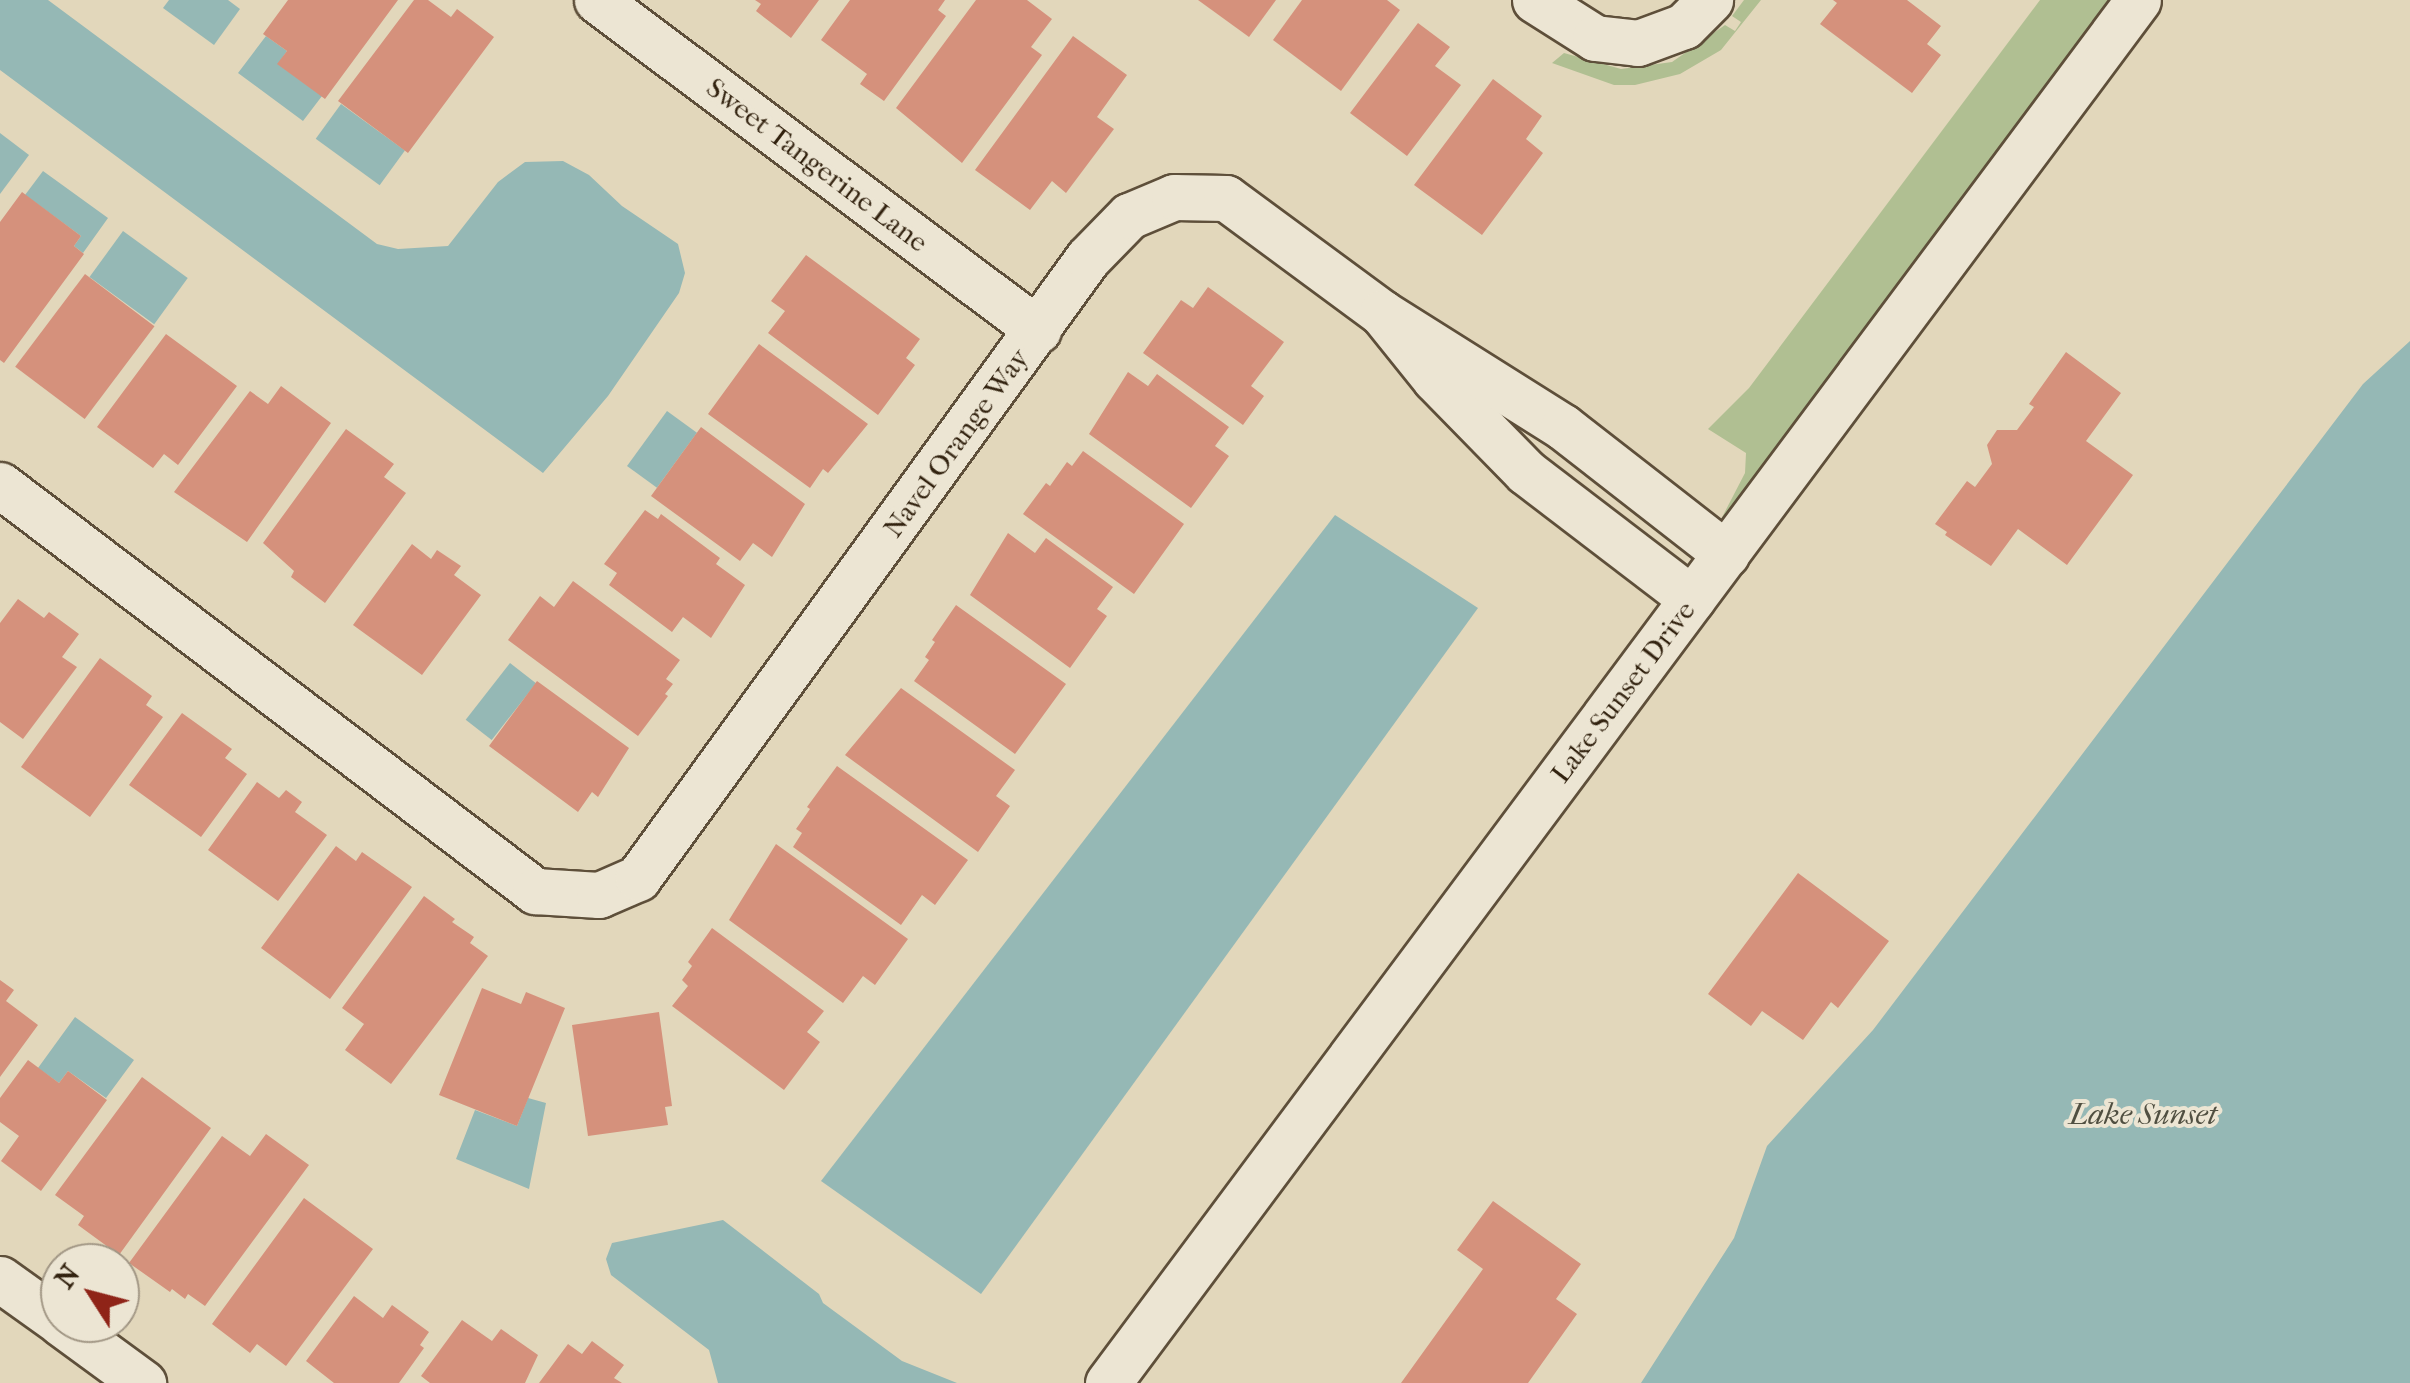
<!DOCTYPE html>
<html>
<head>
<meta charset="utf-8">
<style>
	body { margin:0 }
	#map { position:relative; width:2410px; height:1383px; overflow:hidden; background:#e2d7bb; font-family:"IM FELL French Canon",serif }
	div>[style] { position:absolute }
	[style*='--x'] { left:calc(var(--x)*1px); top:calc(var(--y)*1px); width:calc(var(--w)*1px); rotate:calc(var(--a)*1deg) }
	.green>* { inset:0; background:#b0bf92 }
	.water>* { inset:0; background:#95b8b5; transform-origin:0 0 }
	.building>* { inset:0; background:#d5917c; transform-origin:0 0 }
	.roads { filter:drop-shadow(2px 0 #5e4f3a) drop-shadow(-2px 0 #5e4f3a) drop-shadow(0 2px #5e4f3a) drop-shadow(0 -2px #5e4f3a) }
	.minor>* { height:45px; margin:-22.5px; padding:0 22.5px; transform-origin:22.5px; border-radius:22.5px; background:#ece5d3 }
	span { translate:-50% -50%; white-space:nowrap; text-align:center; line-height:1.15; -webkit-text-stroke:8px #ece5d3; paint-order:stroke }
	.street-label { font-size:28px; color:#32220f }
	.water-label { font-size:30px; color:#504f41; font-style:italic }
	.north { position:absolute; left:40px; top:1243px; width:100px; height:100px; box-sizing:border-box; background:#ece5d3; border:2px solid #a29785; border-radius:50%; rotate:306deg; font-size:28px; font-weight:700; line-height:40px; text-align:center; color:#32220f }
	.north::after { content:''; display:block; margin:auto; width:35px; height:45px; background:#8f2418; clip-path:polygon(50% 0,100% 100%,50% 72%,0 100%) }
</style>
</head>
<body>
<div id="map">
	<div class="green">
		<div style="clip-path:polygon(1744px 0,1761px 0,1721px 50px,1680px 74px,1635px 85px,1614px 85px,1552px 63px,1564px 53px,1621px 69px,1672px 62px,1725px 25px,1735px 31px,1741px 22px,1732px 16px)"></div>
		<div style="clip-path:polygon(2040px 0,2112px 0,1703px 554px,1745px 473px,1746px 453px,1708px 429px,1749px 388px)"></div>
	</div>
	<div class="water">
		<div style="clip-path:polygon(0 0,48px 0,377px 244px,398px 249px,448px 246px,498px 182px,525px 162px,563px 161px,589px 175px,622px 206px,678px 244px,685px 273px,679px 293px,608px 396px,543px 473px,0 70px)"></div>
		<div style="clip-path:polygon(169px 0,228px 0,240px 9px,214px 45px,163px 8px)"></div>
		<div style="clip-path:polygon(266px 36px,287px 51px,278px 64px,322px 96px,303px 121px,238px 73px)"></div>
		<div style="left:341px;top:104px;width:79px;height:43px;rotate:36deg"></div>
		<div style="clip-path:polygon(0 133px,29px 155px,0 194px)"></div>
		<div style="clip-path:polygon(43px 171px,108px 218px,83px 253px,74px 246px,81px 236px,25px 195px)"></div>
		<div style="left:123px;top:231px;width:80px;height:57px;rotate:36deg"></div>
		<div style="clip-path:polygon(2410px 341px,2410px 1383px,1641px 1383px,1734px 1238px,1767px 1146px,1873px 1030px,2363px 384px)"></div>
		<div style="left:667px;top:411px;width:37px;height:68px;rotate:36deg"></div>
		<div style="clip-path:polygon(1335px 515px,1478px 608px,981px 1294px,821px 1181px)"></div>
		<div style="left:510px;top:663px;width:33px;height:72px;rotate:38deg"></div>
		<div style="clip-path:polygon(75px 1017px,134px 1060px,106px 1098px,68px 1071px,59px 1083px,38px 1068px)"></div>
		<div style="clip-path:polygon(528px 1098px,546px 1103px,529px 1189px,456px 1159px,475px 1110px,517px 1126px)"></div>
		<div style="clip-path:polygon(723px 1220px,819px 1294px,823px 1303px,902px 1361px,957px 1383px,718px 1383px,709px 1350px,611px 1275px,606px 1259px,612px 1243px)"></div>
	</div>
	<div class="building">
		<div style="clip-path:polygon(288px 0,398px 0,325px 99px,277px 64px,287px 51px,263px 34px)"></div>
		<div style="clip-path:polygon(414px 0,428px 0,451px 17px,457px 9px,494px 37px,408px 153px,338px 101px)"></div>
		<div style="clip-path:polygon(755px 0,819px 0,791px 38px,756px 11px,761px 4px)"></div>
		<div style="clip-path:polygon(850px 0,945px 0,938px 10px,946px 16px,884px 101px,860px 84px,867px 74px,821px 40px)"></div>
		<div style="clip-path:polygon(976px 0,1027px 0,1052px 19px,1031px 47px,1042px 55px,962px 163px,896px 108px)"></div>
		<div style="clip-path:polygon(1198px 0,1276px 0,1249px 37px)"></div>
		<div style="clip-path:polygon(1302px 0,1387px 0,1400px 10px,1341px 91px,1273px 40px)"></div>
		<div style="clip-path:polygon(1833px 0,1907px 0,1941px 26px,1927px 44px,1941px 55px,1912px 93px,1820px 24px,1837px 3px)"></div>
		<div style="clip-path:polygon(1418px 23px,1450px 47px,1435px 66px,1461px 85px,1407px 156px,1350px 113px)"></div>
		<div style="clip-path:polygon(1073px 36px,1127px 75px,1097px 117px,1114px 129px,1066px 193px,1052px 181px,1030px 210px,975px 170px)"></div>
		<div style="clip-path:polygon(1493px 79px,1542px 116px,1526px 139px,1543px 153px,1482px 235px,1414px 185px)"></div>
		<div style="clip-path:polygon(22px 192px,81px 236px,74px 246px,84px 254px,4px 363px,0 360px,0 222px)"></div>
		<div style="clip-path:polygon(806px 255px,920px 339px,906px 358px,915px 365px,878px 415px,768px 333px,785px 311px,771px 301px)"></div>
		<div style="left:85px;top:274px;width:87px;height:116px;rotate:37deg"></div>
		<div style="clip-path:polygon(1208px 287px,1284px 342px,1251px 386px,1264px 396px,1243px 425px,1143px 353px,1181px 300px,1193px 308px)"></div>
		<div style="clip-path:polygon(166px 334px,237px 386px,178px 465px,164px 454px,153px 468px,97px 427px)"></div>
		<div style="clip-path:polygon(759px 344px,868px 424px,828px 473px,823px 469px,810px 488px,708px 414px)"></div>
		<div style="clip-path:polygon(2066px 352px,2121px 393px,2086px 441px,2133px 475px,2067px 565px,2018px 529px,1991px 566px,1945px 535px,1947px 532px,1935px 524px,1967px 481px,1975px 487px,1992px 464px,1987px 445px,1997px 430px,2017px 430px,2034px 407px,2029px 404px)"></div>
		<div style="clip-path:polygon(1128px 372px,1148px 386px,1157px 374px,1229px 427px,1215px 446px,1229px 456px,1191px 508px,1089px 434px)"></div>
		<div style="clip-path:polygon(281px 386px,331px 423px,247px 542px,174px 492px,250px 391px,268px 404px)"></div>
		<div style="clip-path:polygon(701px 427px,805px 504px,772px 557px,753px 543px,740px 561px,651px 496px)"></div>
		<div style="clip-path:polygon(346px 429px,394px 464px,384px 477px,406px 493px,325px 603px,291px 577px,294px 571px,263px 543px)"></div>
		<div style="clip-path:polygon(1083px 451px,1184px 524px,1134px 594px,1023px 514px,1046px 483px,1050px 486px,1067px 462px,1072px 466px)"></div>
		<div style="clip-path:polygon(645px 510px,658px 519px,661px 514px,720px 558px,716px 564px,745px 585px,711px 638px,683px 617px,672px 632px,609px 585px,617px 573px,604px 564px)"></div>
		<div style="clip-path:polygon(1008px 533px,1035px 553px,1046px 538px,1113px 587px,1097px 609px,1107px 616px,1070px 668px,970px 595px)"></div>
		<div style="clip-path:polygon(412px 544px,431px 559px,437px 550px,461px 566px,454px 575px,481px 595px,422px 675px,353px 625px)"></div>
		<div style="clip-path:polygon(573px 581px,680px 660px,666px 679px,673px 684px,665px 694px,668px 696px,638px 736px,508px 640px,540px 596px,554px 607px)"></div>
		<div style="clip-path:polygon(18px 599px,44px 618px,49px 612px,79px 634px,62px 657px,77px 667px,23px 739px,0 722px,0 623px)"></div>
		<div style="clip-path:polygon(956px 605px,1066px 684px,1015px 754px,914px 681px,929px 660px,925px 657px,935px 642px,932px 640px)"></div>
		<div style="clip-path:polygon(100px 658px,152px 696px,146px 705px,163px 717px,90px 817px,21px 767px)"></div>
		<div style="clip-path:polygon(537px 681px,629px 748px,598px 797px,592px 792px,578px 812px,489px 746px)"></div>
		<div style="clip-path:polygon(901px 688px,1015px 770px,996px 796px,1010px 806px,978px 852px,845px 755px)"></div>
		<div style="clip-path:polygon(182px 713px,232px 749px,225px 758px,247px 774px,201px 837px,129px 785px)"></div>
		<div style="clip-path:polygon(837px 766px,968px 860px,935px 905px,922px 895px,901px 925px,793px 847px,802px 833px,796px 829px,810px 809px,807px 807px)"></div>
		<div style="clip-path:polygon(257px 782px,279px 798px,286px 790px,302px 802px,295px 812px,327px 835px,278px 901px,208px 850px)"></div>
		<div style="clip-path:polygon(776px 844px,908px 939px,875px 985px,863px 976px,843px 1003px,729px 920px)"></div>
		<div style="clip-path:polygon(336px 846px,356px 861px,362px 852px,412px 887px,330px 999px,261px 948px)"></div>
		<div style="clip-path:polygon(1798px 873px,1889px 941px,1838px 1008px,1831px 1002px,1803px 1040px,1762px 1011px,1751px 1026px,1708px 994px)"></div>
		<div style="clip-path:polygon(424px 896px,455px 919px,452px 922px,474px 937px,470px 943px,488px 956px,391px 1084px,345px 1050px,364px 1024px,342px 1008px)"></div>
		<div style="clip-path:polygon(712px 928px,824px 1011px,807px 1032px,820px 1042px,784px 1090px,672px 1006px,688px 986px,682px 980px,692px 966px,688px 962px)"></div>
		<div style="clip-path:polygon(0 980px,14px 990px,6px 1001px,38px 1025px,0 1077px)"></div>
		<div style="clip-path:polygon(482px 988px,521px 1004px,526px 992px,565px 1008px,517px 1126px,439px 1095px)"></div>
		<div style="clip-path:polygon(659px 1012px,672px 1106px,665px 1107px,668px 1125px,588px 1136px,572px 1025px)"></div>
		<div style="clip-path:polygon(28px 1060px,59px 1083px,68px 1071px,107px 1100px,41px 1191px,1px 1161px,19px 1136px,0 1122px,0 1098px)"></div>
		<div style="clip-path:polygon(142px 1077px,211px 1128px,119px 1255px,78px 1225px,84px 1216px,55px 1195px)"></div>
		<div style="clip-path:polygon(266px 1134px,309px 1165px,205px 1306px,188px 1294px,185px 1299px,172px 1289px,170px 1292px,129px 1263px,222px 1136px,250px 1156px)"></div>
		<div style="clip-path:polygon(304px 1198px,373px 1249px,286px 1366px,257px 1344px,250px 1353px,212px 1324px)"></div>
		<div style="clip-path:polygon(1493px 1201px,1581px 1264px,1556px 1299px,1577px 1314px,1528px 1383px,1401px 1383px,1483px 1269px,1457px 1250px)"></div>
		<div style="clip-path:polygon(354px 1296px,383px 1318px,392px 1305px,429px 1332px,420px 1345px,424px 1348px,399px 1383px,334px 1383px,306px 1361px)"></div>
		<div style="clip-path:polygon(462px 1320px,492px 1341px,501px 1329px,538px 1355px,525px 1383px,430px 1383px,421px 1376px)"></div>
		<div style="clip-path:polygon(592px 1341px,624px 1365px,614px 1378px,622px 1383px,539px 1383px,568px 1344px,582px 1354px)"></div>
	</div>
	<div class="roads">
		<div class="minor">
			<div style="--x:597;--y:0;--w:551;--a:36.81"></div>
			<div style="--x:1535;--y:0;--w:71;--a:32.3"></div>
			<div style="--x:1595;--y:38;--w:43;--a:6.6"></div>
			<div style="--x:1638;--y:43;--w:49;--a:-20.3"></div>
			<div style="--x:1684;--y:26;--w:37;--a:-45"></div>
			<div style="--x:0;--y:485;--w:672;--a:37.19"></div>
			<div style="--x:535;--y:891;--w:64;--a:3.6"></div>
			<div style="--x:599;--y:895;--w:43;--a:-23.6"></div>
			<div style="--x:638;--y:878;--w:766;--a:-54.03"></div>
			<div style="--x:1088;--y:258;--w:59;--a:-45.7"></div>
			<div style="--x:1129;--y:216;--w:49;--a:-22.9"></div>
			<div style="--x:1174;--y:197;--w:52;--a:1.1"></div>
			<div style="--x:1226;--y:198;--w:194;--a:36.4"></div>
			<div style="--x:1692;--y:599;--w:209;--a:-142.6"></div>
			<div style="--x:1526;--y:472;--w:130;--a:-134.4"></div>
			<div style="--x:1435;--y:379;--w:85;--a:-128.8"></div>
			<div style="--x:1382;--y:313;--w:214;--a:32.2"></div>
			<div style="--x:1563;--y:427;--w:207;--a:37.9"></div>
			<div style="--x:0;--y:1279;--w:74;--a:35.6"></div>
			<div style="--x:61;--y:1323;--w:102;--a:36.2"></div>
			<div style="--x:1108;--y:1383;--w:1724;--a:-53.32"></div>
		</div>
	</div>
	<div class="street-label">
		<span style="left:817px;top:165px;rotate:37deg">Sweet Tangerine Lane</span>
		<span style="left:956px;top:443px;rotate:-54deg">Navel Orange Way</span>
		<span style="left:1623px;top:692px;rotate:-53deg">Lake Sunset Drive</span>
	</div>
	<div class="water-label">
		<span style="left:2143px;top:1115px">Lake Sunset</span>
	</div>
	<div class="north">N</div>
</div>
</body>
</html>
